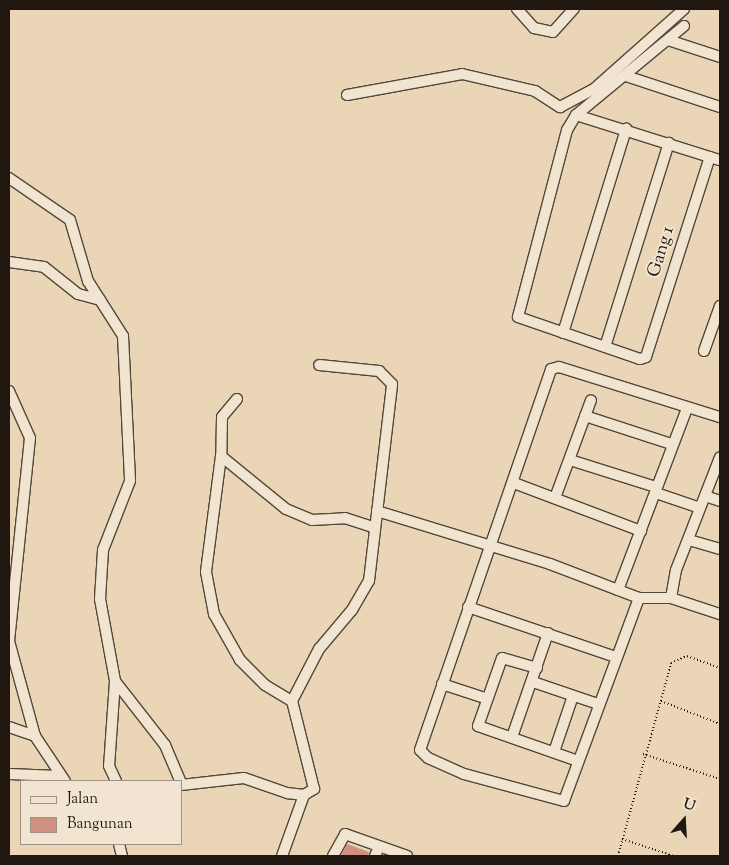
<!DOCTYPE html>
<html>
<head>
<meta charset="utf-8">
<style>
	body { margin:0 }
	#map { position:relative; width:729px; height:865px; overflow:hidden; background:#ead6b6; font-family:"Sorts Mill Goudy",serif }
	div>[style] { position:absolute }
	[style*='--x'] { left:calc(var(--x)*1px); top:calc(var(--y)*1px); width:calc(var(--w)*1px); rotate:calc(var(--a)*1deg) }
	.building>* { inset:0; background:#d09081 }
	.path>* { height:2px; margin-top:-1px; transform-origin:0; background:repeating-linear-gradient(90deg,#201710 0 1px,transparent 0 3.5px) }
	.roads { filter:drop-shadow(1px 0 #52473a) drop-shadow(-1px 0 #52473a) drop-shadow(0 1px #52473a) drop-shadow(0 -1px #52473a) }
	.minor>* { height:10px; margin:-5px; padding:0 5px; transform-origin:5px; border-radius:5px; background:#f1e4d0 }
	span { translate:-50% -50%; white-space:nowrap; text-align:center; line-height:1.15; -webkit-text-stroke:4px #f1e4d0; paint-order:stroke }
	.street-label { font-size:18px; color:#201710 }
	.frame { position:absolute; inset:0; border:10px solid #201710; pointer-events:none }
	.legend { position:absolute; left:20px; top:780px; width:162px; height:65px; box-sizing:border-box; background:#f1e4d0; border:1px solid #9d9283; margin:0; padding:6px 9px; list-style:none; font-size:15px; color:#201710 }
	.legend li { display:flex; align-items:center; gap:10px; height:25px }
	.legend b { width:25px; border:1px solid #9d9283 }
	.north { position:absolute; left:659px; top:795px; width:50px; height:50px; -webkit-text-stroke:4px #f1e4d0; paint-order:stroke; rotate:19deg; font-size:14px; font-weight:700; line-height:20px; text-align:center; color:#201710 }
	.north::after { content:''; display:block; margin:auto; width:18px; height:22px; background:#201710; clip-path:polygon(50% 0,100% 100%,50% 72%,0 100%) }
</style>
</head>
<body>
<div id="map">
	<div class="building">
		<div style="clip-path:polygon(347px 844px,369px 852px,368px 856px,341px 856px)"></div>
	</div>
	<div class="path">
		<div style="--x:661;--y:701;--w:63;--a:21.3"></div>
		<div style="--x:643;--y:754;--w:81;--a:18"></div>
		<div style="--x:622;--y:839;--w:55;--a:18.1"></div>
		<div style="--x:618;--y:856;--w:200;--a:-74.6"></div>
		<div style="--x:671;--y:663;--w:17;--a:-24"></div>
		<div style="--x:687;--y:656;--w:35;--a:20"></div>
	</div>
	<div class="roads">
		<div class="minor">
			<div style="--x:517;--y:9;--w:25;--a:48"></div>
			<div style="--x:534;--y:28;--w:19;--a:12"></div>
			<div style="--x:553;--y:32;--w:31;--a:-48"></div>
			<div style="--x:684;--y:26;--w:140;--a:140.5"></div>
			<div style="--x:576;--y:115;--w:17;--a:121"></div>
			<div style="--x:567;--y:130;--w:193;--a:104.7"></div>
			<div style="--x:518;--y:317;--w:129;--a:19"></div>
			<div style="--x:640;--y:359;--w:6;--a:-18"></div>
			<div style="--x:646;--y:357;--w:210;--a:-72.3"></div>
			<div style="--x:668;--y:40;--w:55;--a:18.1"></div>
			<div style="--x:626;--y:76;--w:99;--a:18.3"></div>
			<div style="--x:347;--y:95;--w:117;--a:-10.3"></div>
			<div style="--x:462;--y:74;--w:75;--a:13.1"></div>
			<div style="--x:535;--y:91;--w:30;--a:33"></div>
			<div style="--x:560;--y:107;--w:38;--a:-28"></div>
			<div style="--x:594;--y:89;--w:120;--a:-41.6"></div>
			<div style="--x:576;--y:115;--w:151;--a:17.4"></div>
			<div style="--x:9;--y:178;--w:74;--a:34.5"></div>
			<div style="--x:70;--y:220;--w:64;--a:73.6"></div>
			<div style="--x:88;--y:281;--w:65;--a:57.5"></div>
			<div style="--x:123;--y:336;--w:145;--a:87.2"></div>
			<div style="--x:130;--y:481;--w:74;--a:111.4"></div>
			<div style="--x:103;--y:550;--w:49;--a:93.5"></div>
			<div style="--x:100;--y:599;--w:83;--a:79.6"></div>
			<div style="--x:115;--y:681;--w:81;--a:52"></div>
			<div style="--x:165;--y:745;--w:39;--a:67"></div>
			<div style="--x:9;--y:262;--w:35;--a:8"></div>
			<div style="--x:44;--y:267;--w:43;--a:38.5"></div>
			<div style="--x:78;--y:294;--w:23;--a:15"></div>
			<div style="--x:563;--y:333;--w:214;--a:-72.8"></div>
			<div style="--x:605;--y:347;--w:214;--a:-72.6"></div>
			<div style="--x:704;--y:351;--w:48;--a:-70.4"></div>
			<div style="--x:9;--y:391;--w:51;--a:65.9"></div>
			<div style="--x:30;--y:438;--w:204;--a:95.9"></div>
			<div style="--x:9;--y:641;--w:98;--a:74.7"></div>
			<div style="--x:35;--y:736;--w:54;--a:56.3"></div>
			<div style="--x:237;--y:399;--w:23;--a:130"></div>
			<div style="--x:222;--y:417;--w:39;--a:91"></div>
			<div style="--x:221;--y:456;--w:117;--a:97.4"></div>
			<div style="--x:206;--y:572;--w:43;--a:79.2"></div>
			<div style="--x:214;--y:614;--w:53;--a:60.5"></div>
			<div style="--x:240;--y:660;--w:35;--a:45"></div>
			<div style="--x:265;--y:685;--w:31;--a:31"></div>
			<div style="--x:585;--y:416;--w:90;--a:18"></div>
			<div style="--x:221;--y:456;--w:84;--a:39.2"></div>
			<div style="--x:286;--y:509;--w:28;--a:23"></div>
			<div style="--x:312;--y:520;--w:33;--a:-3"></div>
			<div style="--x:345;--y:518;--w:29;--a:18"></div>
			<div style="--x:570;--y:460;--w:90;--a:17.4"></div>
			<div style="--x:514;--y:483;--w:136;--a:20.7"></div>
			<div style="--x:656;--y:493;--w:46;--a:18.8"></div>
			<div style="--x:705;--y:496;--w:16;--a:18"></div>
			<div style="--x:555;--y:498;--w:104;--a:-69.8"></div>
			<div style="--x:377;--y:511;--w:181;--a:17"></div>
			<div style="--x:550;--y:564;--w:95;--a:20.9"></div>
			<div style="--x:639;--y:598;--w:32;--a:0"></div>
			<div style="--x:671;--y:598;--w:52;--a:18.1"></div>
			<div style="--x:689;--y:540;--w:32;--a:16"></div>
			<div style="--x:618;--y:590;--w:195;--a:-69.2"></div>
			<div style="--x:639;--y:598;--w:216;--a:110.3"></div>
			<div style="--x:564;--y:801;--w:104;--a:-164.9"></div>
			<div style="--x:464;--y:774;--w:39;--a:-156"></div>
			<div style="--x:428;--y:758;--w:11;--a:-135"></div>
			<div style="--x:420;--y:750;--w:403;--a:-71"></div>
			<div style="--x:551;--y:369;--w:8;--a:-14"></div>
			<div style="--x:559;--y:367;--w:169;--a:17.3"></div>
			<div style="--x:671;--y:598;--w:28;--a:-80"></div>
			<div style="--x:676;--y:570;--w:121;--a:-68.7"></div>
			<div style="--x:468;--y:607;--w:156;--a:18.7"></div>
			<div style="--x:537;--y:668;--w:36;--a:-164"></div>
			<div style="--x:502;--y:658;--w:72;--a:109.4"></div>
			<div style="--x:478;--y:726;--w:106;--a:19.3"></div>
			<div style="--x:115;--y:681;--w:85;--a:94"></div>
			<div style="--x:109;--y:766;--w:17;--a:65"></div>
			<div style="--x:533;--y:682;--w:69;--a:18.7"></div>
			<div style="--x:442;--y:684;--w:45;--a:18"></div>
			<div style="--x:9;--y:727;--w:28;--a:19"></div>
			<div style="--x:512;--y:737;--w:110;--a:-70.9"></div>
			<div style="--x:554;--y:752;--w:59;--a:-71.3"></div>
			<div style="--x:9;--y:774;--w:50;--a:2.3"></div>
			<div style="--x:181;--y:785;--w:63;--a:-6.3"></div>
			<div style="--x:244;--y:778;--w:46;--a:19.2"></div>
			<div style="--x:287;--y:793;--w:17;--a:7"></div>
			<div style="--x:304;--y:795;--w:12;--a:-31"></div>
			<div style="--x:314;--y:789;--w:91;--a:-104"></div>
			<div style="--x:292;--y:701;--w:59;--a:-62.6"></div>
			<div style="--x:319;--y:649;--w:51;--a:-49.8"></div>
			<div style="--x:352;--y:610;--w:34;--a:-60"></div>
			<div style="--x:369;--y:581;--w:198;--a:-83.3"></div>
			<div style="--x:392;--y:384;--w:18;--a:-135"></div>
			<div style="--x:379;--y:371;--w:60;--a:-174.3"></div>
			<div style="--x:119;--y:844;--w:12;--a:76"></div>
			<div style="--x:282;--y:856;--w:65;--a:-70.2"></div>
			<div style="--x:333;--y:856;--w:25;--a:-61"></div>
			<div style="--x:345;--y:834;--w:66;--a:19.5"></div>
			<div style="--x:375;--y:856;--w:10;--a:-66"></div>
		</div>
	</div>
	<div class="street-label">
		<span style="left:662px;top:252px;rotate:-73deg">Gang 1</span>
	</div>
	<div class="frame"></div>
	<ul class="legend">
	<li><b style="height:6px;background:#f1e4d0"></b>Jalan</li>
	<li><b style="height:14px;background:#d09081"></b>Bangunan</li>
	</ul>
	<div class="north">U</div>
</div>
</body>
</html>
